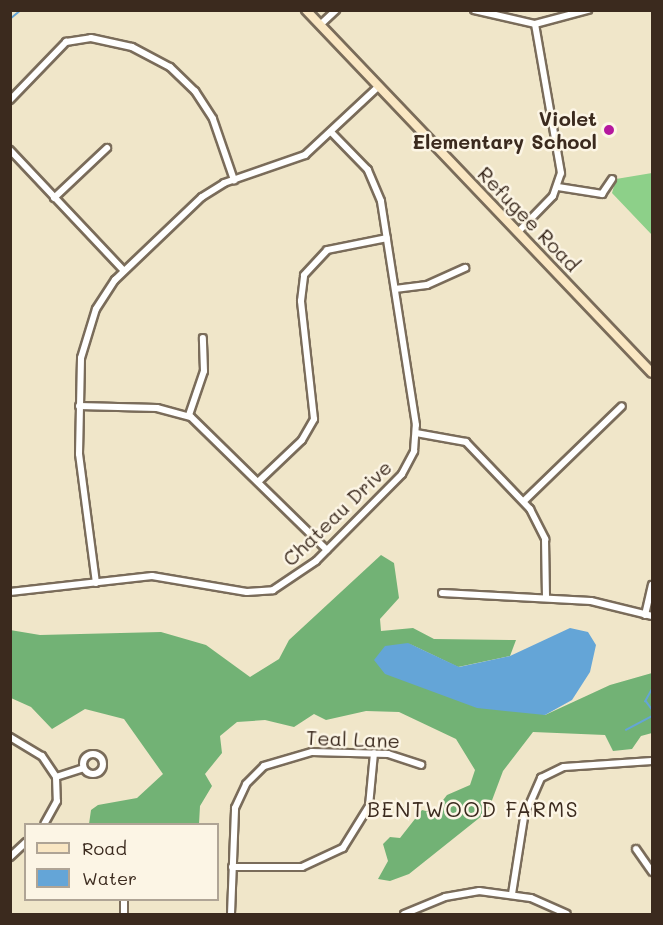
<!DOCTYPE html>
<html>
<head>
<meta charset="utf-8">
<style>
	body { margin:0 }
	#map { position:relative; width:663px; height:925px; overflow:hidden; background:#f0e6c9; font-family:Mali,sans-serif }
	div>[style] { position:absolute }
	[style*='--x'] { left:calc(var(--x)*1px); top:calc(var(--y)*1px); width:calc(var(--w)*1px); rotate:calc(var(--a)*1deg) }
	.green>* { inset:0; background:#8dd089 }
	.forest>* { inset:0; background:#72b275 }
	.water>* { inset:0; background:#64a5d7 }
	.stream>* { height:1.5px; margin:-0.75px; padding:0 0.75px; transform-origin:0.75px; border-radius:0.75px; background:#64a5d7 }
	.roads { filter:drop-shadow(2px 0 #7a6c5a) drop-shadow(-2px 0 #7a6c5a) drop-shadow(0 2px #7a6c5a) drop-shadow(0 -2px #7a6c5a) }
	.street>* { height:6px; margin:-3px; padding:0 3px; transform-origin:3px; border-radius:3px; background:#fff }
	.street>.ring { margin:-3px; padding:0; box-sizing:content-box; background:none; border:6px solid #fff; border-radius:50% }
	.secondary>* { height:8px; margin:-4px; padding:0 4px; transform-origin:4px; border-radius:4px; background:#fae7c3 }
	.dots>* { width:16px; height:16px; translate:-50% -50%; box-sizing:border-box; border:3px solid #fcf5e5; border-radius:50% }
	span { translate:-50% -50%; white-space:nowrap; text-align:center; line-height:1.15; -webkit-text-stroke:5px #fcf5e5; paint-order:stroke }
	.poi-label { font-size:20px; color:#3b2a1e; font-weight:700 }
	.right { translate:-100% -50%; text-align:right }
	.street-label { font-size:20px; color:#3b2a1e }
	.neighbourhood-label { font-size:21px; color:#3b2a1e; letter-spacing:1.5px }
	.frame { position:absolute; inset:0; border:12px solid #3b2a1e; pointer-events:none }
	.legend { position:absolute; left:24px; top:823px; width:195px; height:78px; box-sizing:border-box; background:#fcf5e5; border:2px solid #afa495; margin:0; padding:8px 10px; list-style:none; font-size:18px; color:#3b2a1e }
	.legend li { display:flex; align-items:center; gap:12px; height:30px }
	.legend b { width:30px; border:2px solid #afa495 }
</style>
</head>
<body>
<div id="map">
	<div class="green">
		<div style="clip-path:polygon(652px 167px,652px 235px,612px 193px,616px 179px,652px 173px)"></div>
	</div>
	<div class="forest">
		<div style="clip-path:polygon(381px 555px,394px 563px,399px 598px,380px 619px,381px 631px,413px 628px,434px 639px,516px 640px,510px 656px,458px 667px,408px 643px,545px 715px,610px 685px,652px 673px,652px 733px,641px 736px,632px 749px,613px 751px,605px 735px,533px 732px,503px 771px,488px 811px,409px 874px,390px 881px,378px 879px,388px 861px,383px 844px,390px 837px,400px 838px,422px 810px,433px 813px,447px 795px,470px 785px,475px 770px,456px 739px,399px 712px,366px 711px,326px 720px,314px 714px,294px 727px,265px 720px,237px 722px,220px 736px,222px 753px,205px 774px,212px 786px,200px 806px,199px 824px,89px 824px,91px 810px,98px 805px,137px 798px,163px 774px,124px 719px,85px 709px,52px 729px,31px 707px,11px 698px,10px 630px,40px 635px,161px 632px,206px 645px,250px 677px,279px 659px,289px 640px)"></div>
	</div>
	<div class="water">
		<div style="clip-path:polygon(570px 628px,588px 632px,596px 645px,590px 672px,572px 700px,545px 715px,477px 708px,385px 674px,374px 660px,385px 646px,408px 643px,459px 667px,510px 656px)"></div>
	</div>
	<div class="stream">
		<div style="--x:10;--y:19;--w:14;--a:-39"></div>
		<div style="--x:652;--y:690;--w:13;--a:119"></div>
		<div style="--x:646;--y:701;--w:10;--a:53"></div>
		<div style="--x:626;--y:730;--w:30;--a:-28"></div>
	</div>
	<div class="roads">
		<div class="street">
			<div style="--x:474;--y:10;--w:63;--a:12.9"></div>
			<div style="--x:535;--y:24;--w:55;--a:-14.8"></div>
			<div style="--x:320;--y:25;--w:22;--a:-43"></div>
			<div style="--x:10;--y:100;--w:81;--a:-46"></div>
			<div style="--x:66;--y:42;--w:25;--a:-9"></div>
			<div style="--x:91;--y:38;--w:42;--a:12.4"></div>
			<div style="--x:132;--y:47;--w:43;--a:27.8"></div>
			<div style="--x:170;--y:67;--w:35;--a:44"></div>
			<div style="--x:195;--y:91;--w:33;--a:57"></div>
			<div style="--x:213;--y:119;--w:65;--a:71"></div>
			<div style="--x:10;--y:150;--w:166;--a:46.7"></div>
			<div style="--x:558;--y:187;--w:45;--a:9"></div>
			<div style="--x:602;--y:194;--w:18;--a:-56"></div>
			<div style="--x:54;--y:198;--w:73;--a:-43.3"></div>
			<div style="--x:518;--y:232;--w:50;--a:-45.8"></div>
			<div style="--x:553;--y:196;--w:24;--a:-71"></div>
			<div style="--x:561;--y:173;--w:151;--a:-99.9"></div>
			<div style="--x:395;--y:289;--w:32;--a:-7"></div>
			<div style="--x:427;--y:285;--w:42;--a:-24.1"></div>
			<div style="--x:79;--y:406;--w:78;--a:1.5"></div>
			<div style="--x:157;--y:408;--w:35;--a:15"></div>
			<div style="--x:191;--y:417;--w:190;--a:44.4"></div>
			<div style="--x:189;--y:415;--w:46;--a:-71.2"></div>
			<div style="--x:204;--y:371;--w:33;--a:-92"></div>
			<div style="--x:416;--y:433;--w:51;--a:10.2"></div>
			<div style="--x:466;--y:442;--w:93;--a:46.3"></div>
			<div style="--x:530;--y:509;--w:34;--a:63"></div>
			<div style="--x:545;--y:539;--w:59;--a:89"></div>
			<div style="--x:259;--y:481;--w:59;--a:-43.6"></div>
			<div style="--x:302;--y:440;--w:24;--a:-60"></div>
			<div style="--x:314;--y:419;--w:119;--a:-96.3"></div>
			<div style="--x:301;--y:301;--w:26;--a:-83"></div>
			<div style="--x:304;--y:275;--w:34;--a:-47"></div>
			<div style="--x:327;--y:250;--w:61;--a:-11.3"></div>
			<div style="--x:524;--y:501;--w:136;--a:-44.1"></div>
			<div style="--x:96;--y:583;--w:130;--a:-97.5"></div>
			<div style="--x:79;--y:454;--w:96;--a:-88.8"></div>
			<div style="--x:81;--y:358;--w:51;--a:-73"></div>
			<div style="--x:96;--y:309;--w:35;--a:-57"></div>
			<div style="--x:115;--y:280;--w:120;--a:-43.7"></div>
			<div style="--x:202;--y:197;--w:26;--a:-32"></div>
			<div style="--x:224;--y:183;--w:86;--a:-19.1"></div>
			<div style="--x:305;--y:155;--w:100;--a:-43"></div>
			<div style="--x:10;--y:592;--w:143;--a:-6.4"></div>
			<div style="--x:152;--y:576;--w:96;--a:9.6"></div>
			<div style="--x:247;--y:592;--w:26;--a:-4"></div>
			<div style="--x:273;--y:590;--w:52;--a:-34"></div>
			<div style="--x:316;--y:561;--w:122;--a:-45.3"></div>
			<div style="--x:402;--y:474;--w:26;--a:-62"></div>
			<div style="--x:414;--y:451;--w:26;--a:-86"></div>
			<div style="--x:416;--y:425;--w:227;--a:-98.9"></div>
			<div style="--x:381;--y:201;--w:34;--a:-113"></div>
			<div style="--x:368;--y:170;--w:52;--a:-134.2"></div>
			<div style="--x:442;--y:593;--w:149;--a:3.1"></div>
			<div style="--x:591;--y:601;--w:63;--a:13.8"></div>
			<div style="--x:645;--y:615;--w:31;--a:-77"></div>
			<div style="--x:10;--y:737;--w:37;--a:31"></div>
			<div style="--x:42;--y:756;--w:25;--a:56"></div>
			<div style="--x:56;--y:777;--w:24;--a:88"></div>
			<div style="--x:57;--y:801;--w:26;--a:119"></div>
			<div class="ring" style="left:83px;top:754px;width:14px;height:14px"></div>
			<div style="--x:56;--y:777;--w:29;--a:-18"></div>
			<div style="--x:636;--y:849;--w:28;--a:55"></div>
			<div style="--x:10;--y:857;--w:22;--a:-43"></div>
			<div style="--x:232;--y:867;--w:70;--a:0"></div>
			<div style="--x:302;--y:867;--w:45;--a:-24.9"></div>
			<div style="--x:343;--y:848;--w:49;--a:-58.2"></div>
			<div style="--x:369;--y:806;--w:53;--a:-84.6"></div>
			<div style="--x:512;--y:894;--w:78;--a:-81.1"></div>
			<div style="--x:524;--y:817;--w:43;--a:-66.4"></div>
			<div style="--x:541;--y:778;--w:25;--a:-26"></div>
			<div style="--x:564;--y:767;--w:88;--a:-3.9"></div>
			<div style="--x:124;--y:914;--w:14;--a:-90"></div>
			<div style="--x:231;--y:914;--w:106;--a:-87.8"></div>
			<div style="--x:235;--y:808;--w:26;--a:-65"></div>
			<div style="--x:246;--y:784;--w:25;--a:-45"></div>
			<div style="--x:264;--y:766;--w:50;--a:-16.3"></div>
			<div style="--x:312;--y:752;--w:76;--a:1.5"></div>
			<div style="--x:388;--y:754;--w:35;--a:18"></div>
			<div style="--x:404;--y:914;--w:44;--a:-22.5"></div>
			<div style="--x:445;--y:897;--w:35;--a:-10"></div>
			<div style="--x:479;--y:891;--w:52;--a:7.7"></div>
			<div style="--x:531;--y:898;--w:39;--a:24"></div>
		</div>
		<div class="secondary">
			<div style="--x:306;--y:10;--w:501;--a:46.37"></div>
		</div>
	</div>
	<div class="dots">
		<div style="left:609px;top:130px;background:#b5179e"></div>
	</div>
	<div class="poi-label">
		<span class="right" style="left:597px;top:130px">Violet<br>Elementary School</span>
	</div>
	<div class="street-label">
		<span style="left:529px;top:219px;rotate:46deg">Refugee Road</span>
		<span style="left:337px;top:513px;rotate:-44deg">Chateau Drive</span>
		<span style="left:353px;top:739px;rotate:2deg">Teal Lane</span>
	</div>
	<div class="neighbourhood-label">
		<span style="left:473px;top:809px">BENTWOOD FARMS</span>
	</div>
	<div class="frame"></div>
	<ul class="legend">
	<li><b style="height:8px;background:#fae7c3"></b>Road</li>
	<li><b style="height:16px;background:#64a5d7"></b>Water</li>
	</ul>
</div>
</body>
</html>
